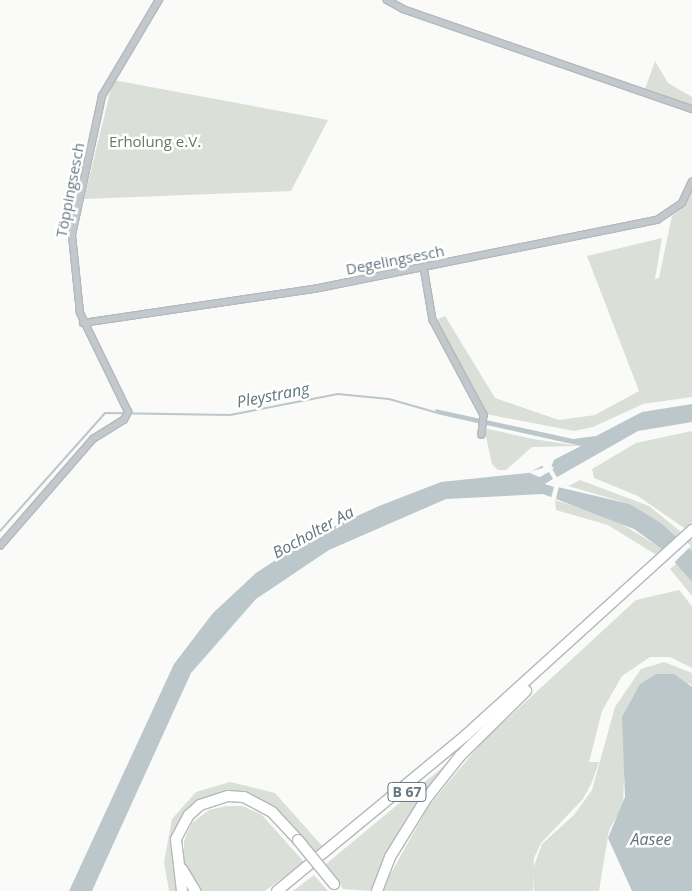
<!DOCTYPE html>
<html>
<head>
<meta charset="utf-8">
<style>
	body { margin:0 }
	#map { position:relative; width:692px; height:891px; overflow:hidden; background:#fafaf8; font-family:"Open Sans",sans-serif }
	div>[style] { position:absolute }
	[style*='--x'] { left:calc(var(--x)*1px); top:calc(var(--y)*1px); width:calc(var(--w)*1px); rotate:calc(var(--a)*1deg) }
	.green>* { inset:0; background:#dadfd7 }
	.water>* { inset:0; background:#bbc7cb }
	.pier>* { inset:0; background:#fafaf8; transform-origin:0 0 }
	.stream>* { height:2px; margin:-1px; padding:0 1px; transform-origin:1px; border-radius:1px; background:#bbc7cb }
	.roads { filter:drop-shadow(1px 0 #b4b9bd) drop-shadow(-1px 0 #b4b9bd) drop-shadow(0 1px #b4b9bd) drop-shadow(0 -1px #b4b9bd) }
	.minor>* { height:5.5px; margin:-2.75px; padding:0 2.75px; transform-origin:2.75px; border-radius:2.75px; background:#c3c8cc }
	.trunk>* { height:10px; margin:-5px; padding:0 5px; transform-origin:5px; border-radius:5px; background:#fff }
	.bridges { filter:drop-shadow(1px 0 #b4b9bd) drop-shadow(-1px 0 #b4b9bd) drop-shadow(0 1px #b4b9bd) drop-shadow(0 -1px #b4b9bd) }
	.trunk-bridge>* { height:10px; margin:-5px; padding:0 5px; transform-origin:5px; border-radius:5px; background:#fff }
	span { translate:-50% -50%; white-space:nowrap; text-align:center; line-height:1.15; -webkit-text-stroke:5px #fff; paint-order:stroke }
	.shield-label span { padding:1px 4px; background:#fff; border:1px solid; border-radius:4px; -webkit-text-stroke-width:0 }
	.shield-label { font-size:14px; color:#657683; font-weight:700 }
	.park-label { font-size:15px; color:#687a64 }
	.street-label { font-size:15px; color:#657683 }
	.water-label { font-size:16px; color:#60757c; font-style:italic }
</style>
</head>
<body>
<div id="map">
	<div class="green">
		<div style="clip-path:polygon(655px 61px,668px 83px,692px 97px,692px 106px,645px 89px)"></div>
		<div style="clip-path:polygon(113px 80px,328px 120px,291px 191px,84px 199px)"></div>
		<div style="clip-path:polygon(692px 189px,692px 397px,643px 404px,593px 427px,574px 431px,486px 414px,436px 320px,445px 316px,495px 398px,559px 420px,595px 415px,639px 391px,587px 256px,662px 238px,655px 279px,659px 278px,672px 216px,684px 207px)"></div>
		<div style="clip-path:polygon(484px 428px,533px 439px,580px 446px,532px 447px,506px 470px,498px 470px,492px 464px)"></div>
		<div style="clip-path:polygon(692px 431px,692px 525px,687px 530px,638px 496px,594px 478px,592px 469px,636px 443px)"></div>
		<div style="clip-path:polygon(580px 480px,649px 506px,692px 541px,692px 551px,661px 523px,630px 504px,568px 486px)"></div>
		<div style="clip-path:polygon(555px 500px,612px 518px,664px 550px,658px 556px,608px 525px,556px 510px)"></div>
		<div style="clip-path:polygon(677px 563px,692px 582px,692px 596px,670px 569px)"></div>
		<div style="clip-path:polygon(679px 590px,692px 606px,692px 668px,670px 657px,650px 657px,622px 676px,602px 711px,589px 762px,599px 762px,592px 782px,583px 799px,541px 843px,534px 858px,533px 891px,381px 891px,428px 807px,482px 742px,636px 600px)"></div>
		<div style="clip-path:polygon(664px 662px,692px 673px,692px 687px,689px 683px,624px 778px,623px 806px,609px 830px,599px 891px,534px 891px,533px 869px,542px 844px,574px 815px,592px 790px,615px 707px,641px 669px)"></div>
		<div style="clip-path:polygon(455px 757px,389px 852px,371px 891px,343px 889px,326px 864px)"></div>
		<div style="clip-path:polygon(230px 782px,275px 793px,323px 847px,316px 853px,261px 799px,215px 794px,196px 804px,173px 850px,180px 891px,169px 891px,164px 862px,172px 819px,196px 792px)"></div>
		<div style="clip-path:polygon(226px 806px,242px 806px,261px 814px,304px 862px,265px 891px,201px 891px,184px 871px,184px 841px,192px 823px,209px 810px)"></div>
		<div style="clip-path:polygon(314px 875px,328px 891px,293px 891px)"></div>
	</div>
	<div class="water">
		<div style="clip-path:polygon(evenodd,692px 404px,692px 422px,638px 431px,545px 484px,630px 504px,661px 523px,692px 551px,692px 582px,666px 552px,634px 529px,543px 494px,446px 499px,329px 550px,256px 599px,191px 673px,92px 891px,69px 891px,174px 664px,213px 613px,256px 573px,309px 538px,379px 506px,441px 482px,528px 473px,581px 446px,437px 414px,435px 409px,573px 439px,596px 436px,642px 412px,692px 404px,550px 465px,554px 468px,540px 477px,534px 472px,550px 465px)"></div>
		<div style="clip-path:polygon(656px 674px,674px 674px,692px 687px,692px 891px,632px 891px,608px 838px,625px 797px,622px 717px,640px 684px)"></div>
	</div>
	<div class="pier">
		<div style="clip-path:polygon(550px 458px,554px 460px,551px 467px,558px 479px,551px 483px,559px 486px,556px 499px,551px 498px,554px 487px,545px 484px,553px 479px,549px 472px,539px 477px,528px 472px,543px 468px,542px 461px)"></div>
		<div style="left:681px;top:536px;width:14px;height:24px;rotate:45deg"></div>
	</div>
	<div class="stream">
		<div style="--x:0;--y:531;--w:158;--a:-48.3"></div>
		<div style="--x:105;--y:413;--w:125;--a:0.9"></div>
		<div style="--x:230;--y:415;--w:110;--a:-11"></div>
		<div style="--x:338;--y:394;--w:51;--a:5.6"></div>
		<div style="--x:389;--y:399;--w:51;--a:15.9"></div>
	</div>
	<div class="roads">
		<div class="minor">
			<div style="--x:387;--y:0;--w:18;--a:29"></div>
			<div style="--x:403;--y:9;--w:306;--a:19.1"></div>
			<div style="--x:424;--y:267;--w:54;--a:80.4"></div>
			<div style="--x:433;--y:320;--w:108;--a:61.8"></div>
			<div style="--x:484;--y:415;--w:20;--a:96"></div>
			<div style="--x:83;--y:323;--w:233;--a:-8.4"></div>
			<div style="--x:314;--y:289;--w:350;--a:-11.4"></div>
			<div style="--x:657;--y:220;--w:30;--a:-34"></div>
			<div style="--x:682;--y:203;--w:23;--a:-65"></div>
			<div style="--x:0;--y:546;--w:142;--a:-49"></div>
			<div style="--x:93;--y:439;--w:36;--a:-32"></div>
			<div style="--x:124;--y:420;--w:9;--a:-63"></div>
			<div style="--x:128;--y:412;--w:110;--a:-115.9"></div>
			<div style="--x:80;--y:313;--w:78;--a:-95.9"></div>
			<div style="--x:72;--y:235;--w:142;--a:-77.8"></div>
			<div style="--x:102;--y:96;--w:112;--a:-59.3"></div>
		</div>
		<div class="trunk">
			<div style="--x:182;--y:869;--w:26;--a:59"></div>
			<div style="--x:182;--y:891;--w:52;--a:-96.6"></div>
			<div style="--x:176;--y:839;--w:27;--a:-62"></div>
			<div style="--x:189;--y:815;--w:15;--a:-42"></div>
			<div style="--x:200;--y:805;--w:29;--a:-18"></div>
			<div style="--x:228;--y:796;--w:16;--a:4"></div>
			<div style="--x:244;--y:797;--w:32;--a:28"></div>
			<div style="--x:272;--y:812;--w:38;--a:47"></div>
			<div style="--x:277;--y:891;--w:245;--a:-39.5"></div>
			<div style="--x:466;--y:735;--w:305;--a:-42.2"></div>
			<div style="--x:377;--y:891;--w:36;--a:-69"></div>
			<div style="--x:390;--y:857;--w:68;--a:-58.2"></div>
			<div style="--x:426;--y:799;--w:55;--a:-51.7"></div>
			<div style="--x:460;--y:756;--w:93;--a:-44.6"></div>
		</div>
	</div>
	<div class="bridges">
		<div class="trunk-bridge">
			<div style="--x:298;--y:840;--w:57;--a:50.7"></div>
		</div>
	</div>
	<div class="shield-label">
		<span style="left:407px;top:792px">B 67</span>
	</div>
	<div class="park-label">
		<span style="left:155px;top:142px">Erholung e.V.</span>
	</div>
	<div class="street-label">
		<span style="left:70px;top:190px;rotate:-79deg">Töppingsesch</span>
		<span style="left:395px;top:260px;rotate:-11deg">Degelingsesch</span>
	</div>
	<div class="water-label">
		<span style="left:273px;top:395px;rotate:-11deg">Pleystrang</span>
		<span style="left:313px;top:532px;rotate:-29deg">Bocholter Aa</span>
		<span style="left:651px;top:839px">Aasee</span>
	</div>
</div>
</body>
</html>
